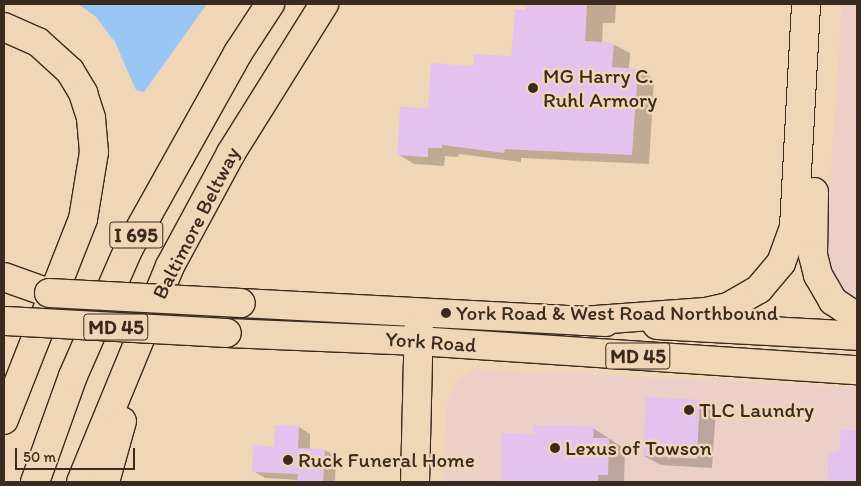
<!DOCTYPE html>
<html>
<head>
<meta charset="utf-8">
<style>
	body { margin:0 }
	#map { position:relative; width:861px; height:486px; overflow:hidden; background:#f1d5b7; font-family:Itim,sans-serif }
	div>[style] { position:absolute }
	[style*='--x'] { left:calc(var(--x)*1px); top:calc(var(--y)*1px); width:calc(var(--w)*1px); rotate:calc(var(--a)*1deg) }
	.built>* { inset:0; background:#edcfc7 }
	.water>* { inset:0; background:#99c6f3 }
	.shadow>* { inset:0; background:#0003 }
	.building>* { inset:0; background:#e5c2ed; transform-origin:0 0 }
	.roads { filter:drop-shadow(1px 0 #3b2a1e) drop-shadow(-1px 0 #3b2a1e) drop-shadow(0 1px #3b2a1e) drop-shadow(0 -1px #3b2a1e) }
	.primary>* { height:28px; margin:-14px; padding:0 14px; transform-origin:14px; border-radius:14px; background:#f1d5b7 }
	.highway>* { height:28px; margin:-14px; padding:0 14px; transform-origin:14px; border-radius:14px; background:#f1d5b7 }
	.bridges { filter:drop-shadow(1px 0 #3b2a1e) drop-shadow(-1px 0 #3b2a1e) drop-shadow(0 1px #3b2a1e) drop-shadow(0 -1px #3b2a1e) }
	.primary-bridge>* { height:28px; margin:-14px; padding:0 14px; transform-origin:14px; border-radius:14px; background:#f1d5b7 }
	.dots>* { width:14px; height:14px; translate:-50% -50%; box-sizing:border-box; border:2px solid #f1d5b7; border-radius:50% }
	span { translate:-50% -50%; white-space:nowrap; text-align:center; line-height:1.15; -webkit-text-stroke:5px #f1d5b7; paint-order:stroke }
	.shield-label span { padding:1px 4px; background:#f1d5b7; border:1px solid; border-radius:4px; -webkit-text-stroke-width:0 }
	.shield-label { font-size:20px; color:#3b2a1e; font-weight:700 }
	.poi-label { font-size:21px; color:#3b2a1e }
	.left { translate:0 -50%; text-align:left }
	.street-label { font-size:21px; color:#3b2a1e }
	.frame { position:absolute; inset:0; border:5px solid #3b2a1e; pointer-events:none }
	.scale { position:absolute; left:15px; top:448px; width:120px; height:22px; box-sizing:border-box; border:2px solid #3b2a1e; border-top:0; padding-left:6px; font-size:15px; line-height:18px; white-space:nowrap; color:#3b2a1e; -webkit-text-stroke:4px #f1d5b7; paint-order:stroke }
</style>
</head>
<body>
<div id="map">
	<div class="built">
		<div style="clip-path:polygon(842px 4px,857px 4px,857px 302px,838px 284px,825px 262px)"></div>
		<div style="clip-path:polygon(472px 369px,857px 387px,857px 482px,444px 482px,446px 407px,455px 382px)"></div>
	</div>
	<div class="water">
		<div style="clip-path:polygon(78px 4px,207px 4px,144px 92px,136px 90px,115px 42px,96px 17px)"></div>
	</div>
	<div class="shadow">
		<div style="clip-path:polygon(528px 4px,616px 4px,615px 23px,603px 23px,602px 43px,613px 44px,630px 53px,629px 69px,638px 70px,654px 79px,649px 164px,521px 158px,521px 162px,459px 154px,458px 157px,445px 156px,444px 166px,414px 164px,398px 154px,429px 109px,474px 67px,513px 57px)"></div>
		<div style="clip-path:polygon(699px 401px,716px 410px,712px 468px,661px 465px,644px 456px)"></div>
		<div style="clip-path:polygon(299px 427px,310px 434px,310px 450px,325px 450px,336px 457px,335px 482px,265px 478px,253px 471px)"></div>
		<div style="clip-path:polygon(593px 428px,625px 449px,624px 482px,502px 482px,503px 435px,535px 435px)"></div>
		<div style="clip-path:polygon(842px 431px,857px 431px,857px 482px,828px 482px,830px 454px,841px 454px)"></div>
	</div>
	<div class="building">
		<div style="clip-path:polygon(527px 4px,587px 4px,585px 41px,614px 43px,612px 67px,638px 69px,632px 155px,505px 149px,504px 153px,442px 145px,442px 148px,428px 148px,428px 157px,397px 155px,400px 107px,428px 108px,431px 63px,473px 66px,474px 54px,511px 56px,515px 9px,527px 10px)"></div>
		<div style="left:646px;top:397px;width:54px;height:59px;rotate:3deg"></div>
		<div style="clip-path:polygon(275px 425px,299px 426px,298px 448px,325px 449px,323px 482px,297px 482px,298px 474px,252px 472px,253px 445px,274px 447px)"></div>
		<div style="clip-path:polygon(534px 425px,594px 426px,593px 438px,609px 438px,608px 475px,598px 475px,598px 482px,501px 482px,502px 433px,534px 434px)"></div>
		<div style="clip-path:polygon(841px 430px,857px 431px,857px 482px,827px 482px,829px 453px,839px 452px)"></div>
	</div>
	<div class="roads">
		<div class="primary">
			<div style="--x:241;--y:303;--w:365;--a:3"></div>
			<div style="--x:657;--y:325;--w:200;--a:3.1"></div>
			<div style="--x:227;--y:333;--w:191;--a:2.4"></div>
			<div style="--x:418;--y:341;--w:440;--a:3.8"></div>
			<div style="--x:415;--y:482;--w:159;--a:-88.6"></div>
		</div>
		<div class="highway">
			<div style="--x:4;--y:27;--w:37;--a:24"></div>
			<div style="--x:38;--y:42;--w:43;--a:42.2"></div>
			<div style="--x:70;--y:71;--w:26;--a:59"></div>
			<div style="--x:83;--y:93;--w:26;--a:72"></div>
			<div style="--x:91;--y:118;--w:34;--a:85"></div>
			<div style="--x:94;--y:152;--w:68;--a:99.3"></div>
			<div style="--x:83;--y:219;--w:216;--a:111.5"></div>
			<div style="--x:814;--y:192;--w:63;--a:90.9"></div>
			<div style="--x:813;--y:255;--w:21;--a:76"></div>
			<div style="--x:818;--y:275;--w:30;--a:60"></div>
			<div style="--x:833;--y:301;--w:29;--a:34"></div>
			<div style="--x:4;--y:277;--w:48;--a:19.6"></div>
			<div style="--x:582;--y:321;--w:124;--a:-4.2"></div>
			<div style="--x:706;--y:312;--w:23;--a:-13"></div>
			<div style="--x:728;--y:307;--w:36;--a:-30"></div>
			<div style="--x:759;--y:289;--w:34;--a:-50"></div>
			<div style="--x:781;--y:263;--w:38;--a:-70"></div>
			<div style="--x:794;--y:227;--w:223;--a:-86.9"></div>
			<div style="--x:35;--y:482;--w:113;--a:-70.3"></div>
			<div style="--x:73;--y:376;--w:140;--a:-66.4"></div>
			<div style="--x:129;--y:248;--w:223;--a:-60.8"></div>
			<div style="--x:238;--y:53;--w:59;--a:-56.9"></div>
			<div style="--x:81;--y:482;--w:234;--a:-67.6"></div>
			<div style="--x:170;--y:266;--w:128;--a:-61.6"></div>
			<div style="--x:231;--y:153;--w:176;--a:-58"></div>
			<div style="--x:105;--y:482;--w:63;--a:-74.4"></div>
		</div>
	</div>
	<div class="bridges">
		<div class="primary-bridge">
			<div style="--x:49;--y:293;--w:192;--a:3"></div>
			<div style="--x:6;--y:321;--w:221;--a:3.1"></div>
		</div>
	</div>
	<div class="dots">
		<div style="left:533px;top:88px;background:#3b2a1e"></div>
		<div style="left:446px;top:313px;background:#3b2a1e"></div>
		<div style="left:689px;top:410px;background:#3b2a1e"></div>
		<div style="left:555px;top:448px;background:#3b2a1e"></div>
		<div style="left:288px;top:460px;background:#3b2a1e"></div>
	</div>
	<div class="shield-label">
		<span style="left:136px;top:235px">I 695</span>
		<span style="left:116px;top:327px">MD 45</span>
		<span style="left:638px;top:356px">MD 45</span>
	</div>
	<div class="poi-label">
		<span class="left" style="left:543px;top:88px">MG Harry C.<br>Ruhl Armory</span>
		<span class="left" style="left:456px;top:313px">York Road &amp; West Road Northbound</span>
		<span class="left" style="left:699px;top:410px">TLC Laundry</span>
		<span class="left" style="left:565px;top:448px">Lexus of Towson</span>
		<span class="left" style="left:298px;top:460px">Ruck Funeral Home</span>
	</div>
	<div class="street-label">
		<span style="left:196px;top:223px;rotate:-63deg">Baltimore Beltway</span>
		<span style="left:431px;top:342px;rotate:4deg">York Road</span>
	</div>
	<div class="frame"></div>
	<div class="scale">50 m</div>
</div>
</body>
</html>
